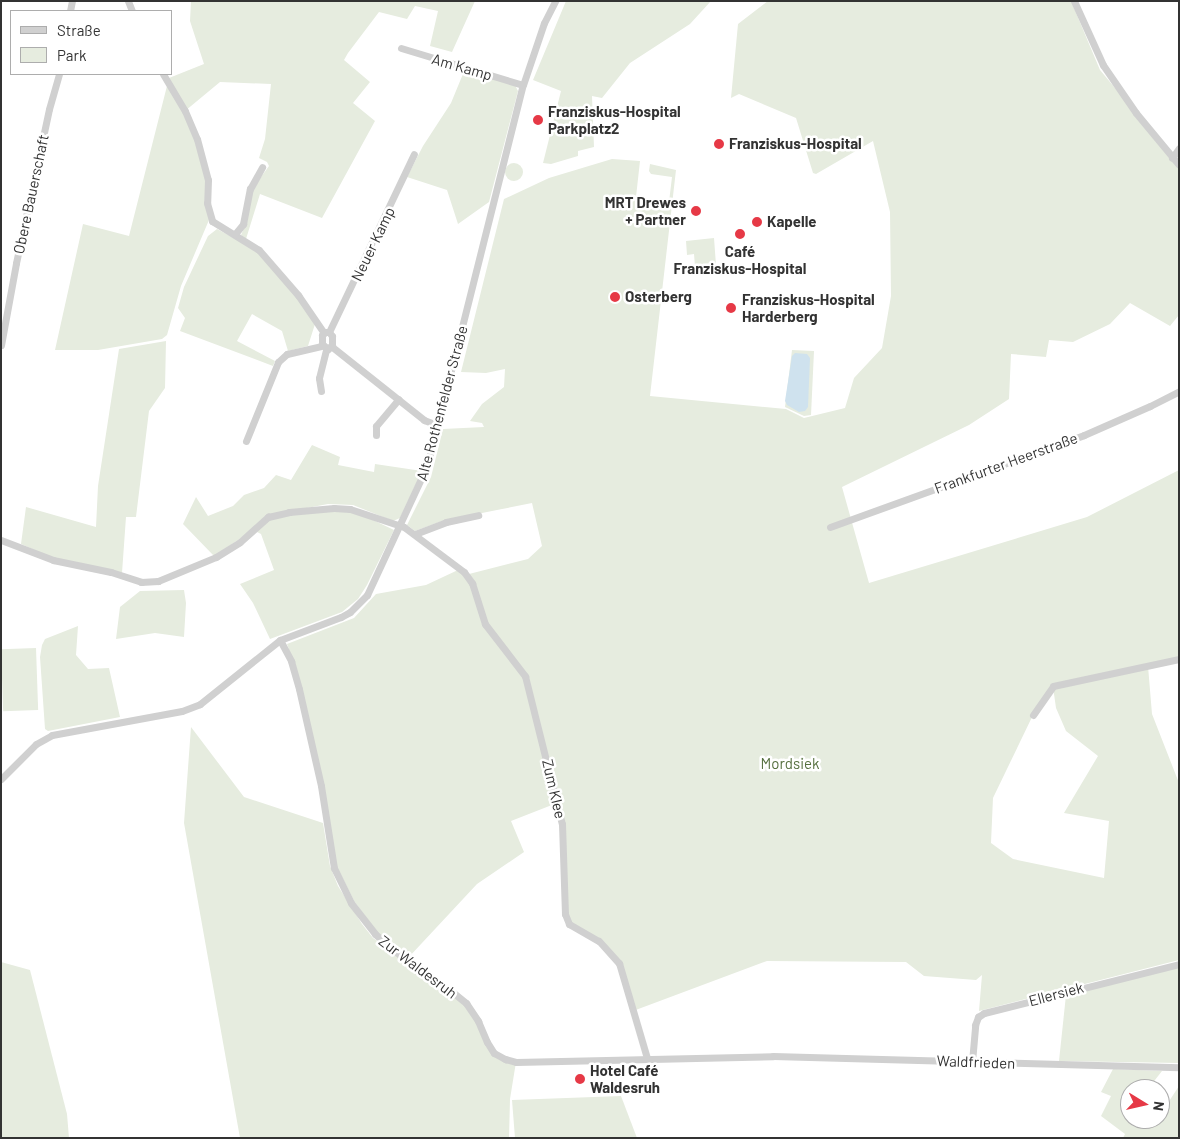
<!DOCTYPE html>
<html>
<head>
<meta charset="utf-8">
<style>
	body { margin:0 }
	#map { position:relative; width:1180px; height:1139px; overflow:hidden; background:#fff; font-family:Barlow,sans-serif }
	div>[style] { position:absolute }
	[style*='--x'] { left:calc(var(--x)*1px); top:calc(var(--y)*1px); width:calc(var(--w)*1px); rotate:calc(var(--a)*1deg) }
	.green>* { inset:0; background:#e6ecdf; transform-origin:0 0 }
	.round { border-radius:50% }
	.water>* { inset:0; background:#cfe2ee }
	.minor>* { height:7px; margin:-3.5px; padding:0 3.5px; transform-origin:3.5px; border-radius:3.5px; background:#d0d0d0 }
	.dots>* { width:14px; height:14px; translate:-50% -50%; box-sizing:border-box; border:2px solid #fff; border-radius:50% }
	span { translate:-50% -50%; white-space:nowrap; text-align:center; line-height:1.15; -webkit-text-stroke:5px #fff; paint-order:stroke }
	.street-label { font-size:15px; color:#333 }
	.poi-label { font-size:15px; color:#333; font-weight:700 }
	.left { translate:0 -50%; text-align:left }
	.right { translate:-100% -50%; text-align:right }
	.park-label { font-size:15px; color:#56703f }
	.frame { position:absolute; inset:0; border:2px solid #333; pointer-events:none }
	.legend { position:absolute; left:10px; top:10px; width:162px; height:65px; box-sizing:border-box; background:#fff; border:1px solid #adadad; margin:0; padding:6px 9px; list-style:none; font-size:15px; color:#333 }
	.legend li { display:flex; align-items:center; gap:10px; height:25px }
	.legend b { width:25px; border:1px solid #adadad }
	.north { position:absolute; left:1120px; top:1079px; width:50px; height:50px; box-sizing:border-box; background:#fff; border:1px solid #adadad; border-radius:50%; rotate:99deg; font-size:14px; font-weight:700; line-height:20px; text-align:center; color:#333 }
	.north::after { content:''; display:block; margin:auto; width:18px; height:22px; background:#e63946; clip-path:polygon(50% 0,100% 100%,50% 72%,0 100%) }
</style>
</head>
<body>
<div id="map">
	<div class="green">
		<div style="clip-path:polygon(191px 1px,475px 1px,452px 52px,430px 46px,438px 11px,415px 6px,407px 19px,379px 12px,348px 53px,344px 60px,370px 82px,353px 103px,375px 121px,322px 218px,260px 194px,246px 239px,241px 235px,247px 222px,253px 188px,269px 166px,267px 162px,259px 158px,265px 139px,271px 84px,220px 82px,185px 111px,208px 180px,209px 220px,181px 286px,167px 335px,162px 339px,98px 350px,55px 350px,83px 224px,129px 236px,169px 78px,204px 64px,190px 21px)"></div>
		<div style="clip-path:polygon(566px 1px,711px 1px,690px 24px,630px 63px,602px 98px,592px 96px,594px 147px,578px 151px,578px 156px,551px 164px,543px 163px,561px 91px,533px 80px)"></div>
		<div style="clip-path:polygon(evenodd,768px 1px,1071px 1px,1100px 70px,1179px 165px,1179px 315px,1170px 326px,1130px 303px,1110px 324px,1073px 342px,1049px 340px,1046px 357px,1011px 354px,1009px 399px,969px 425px,842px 487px,869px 583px,1087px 517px,1179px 470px,1179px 659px,1148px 666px,1152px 714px,1179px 783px,1179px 960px,979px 1011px,982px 975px,976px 980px,924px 976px,906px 962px,767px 961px,633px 1011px,619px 963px,609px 950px,569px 924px,557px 803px,511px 821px,524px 852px,477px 884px,408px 958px,466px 1003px,494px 1053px,516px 1062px,510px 1099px,509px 1138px,240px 1138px,184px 823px,191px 727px,244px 797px,323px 823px,330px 866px,338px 886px,362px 924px,373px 938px,403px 958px,377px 932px,354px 901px,337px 867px,292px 658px,287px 644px,354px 618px,376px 594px,426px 585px,458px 570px,469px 574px,528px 559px,542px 546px,532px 503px,442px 521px,415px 531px,407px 525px,431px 477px,443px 429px,484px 427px,482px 423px,470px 421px,482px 404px,504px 387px,505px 369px,486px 373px,461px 372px,504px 199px,549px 178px,612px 159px,640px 161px,635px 206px,668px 210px,672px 177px,651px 174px,649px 171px,650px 164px,676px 170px,650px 396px,786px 409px,804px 418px,845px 408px,854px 378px,882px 348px,891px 296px,890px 212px,873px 141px,816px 174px,813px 173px,796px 118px,739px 94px,731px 98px,738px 24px,768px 1px,1053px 687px,1056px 708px,1066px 731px,1098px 756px,1064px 813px,1109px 821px,1104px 878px,1013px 859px,991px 843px,993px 798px,1033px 715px,1053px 687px)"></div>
		<div style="clip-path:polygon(465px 69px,515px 85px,518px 91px,489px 202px,458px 224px,447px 190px,407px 177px,423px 146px,451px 103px)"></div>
		<div class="round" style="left:505px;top:163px;width:18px;height:18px"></div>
		<div style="clip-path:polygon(217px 229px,258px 251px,297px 297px,315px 324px,308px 346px,288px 351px,282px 331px,252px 314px,237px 341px,275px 361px,273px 366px,180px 331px,185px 318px,178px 308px,184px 287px,208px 236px)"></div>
		<div style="clip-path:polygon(714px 238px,716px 265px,695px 267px,694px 254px,687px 255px,686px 241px)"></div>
		<div style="clip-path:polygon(166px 341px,165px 388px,149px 411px,136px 517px,126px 517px,122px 573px,51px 557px,21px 544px,26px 507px,96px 527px,98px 486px,119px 349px)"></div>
		<div style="clip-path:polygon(792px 350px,814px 351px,811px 415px,804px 416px,785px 407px)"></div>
		<div style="clip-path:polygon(312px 445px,340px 457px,338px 465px,374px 472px,375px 464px,422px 471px,400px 518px,393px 521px,353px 505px,328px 504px,296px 510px,350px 509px,394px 530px,367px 585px,358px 599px,342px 612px,270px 639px,253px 603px,240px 584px,274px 570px,261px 534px,253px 530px,214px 556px,183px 524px,196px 497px,208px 516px,233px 506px,244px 495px,264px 488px,276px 475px,291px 480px)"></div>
		<div style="clip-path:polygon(184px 590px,186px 603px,184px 637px,155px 633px,116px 639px,120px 607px,140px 591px)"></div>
		<div style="clip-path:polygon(78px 626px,76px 655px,88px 669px,109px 668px,120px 717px,48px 731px,45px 729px,40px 657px,42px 645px,45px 639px)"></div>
		<div style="left:36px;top:648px;width:62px;height:35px;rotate:88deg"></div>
		<div style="clip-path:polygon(1px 962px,30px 970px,67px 1114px,69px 1138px,1px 1138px)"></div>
		<div style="clip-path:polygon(1179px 967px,1179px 1063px,1059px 1061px,1066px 995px)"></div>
		<div style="clip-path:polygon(1113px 1069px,1162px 1071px,1148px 1089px,1130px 1089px,1130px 1111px,1126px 1117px,1130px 1119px,1160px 1119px,1160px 1115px,1179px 1086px,1179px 1138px,1123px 1138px,1125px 1134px,1101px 1116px,1111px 1096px,1101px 1092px)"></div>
		<div style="clip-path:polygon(621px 1096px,637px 1138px,515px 1138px,512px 1100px)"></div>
	</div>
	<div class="water">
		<div style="clip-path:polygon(795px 353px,807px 354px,810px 358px,808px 407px,805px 411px,799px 412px,787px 405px,785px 401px,792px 356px)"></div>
	</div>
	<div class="minor">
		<div style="--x:128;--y:1;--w:11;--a:68"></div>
		<div style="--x:1074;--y:1;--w:70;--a:65.6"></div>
		<div style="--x:1103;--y:65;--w:58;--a:55.5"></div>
		<div style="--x:1136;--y:113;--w:67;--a:50.4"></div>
		<div style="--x:70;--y:11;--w:10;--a:-79"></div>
		<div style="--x:401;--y:48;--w:127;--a:16.9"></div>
		<div style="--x:163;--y:74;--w:43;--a:59.3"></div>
		<div style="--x:185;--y:111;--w:30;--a:67"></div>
		<div style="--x:197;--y:139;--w:42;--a:75"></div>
		<div style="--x:208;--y:180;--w:23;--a:92"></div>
		<div style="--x:207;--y:203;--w:19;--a:74"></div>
		<div style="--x:212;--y:221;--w:55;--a:31.7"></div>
		<div style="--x:259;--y:250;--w:60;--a:49.1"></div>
		<div style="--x:298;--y:295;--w:46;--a:55.6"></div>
		<div style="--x:1172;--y:158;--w:12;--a:-55"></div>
		<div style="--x:235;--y:234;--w:13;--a:-51"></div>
		<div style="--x:243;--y:224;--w:36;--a:-79"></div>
		<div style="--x:250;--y:189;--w:25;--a:-61"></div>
		<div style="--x:325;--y:332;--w:4;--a:0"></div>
		<div style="--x:329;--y:332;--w:5;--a:53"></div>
		<div style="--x:332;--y:336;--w:9;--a:90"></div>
		<div style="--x:332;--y:345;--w:6;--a:135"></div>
		<div style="--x:328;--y:349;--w:8;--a:-140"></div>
		<div style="--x:322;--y:344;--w:9;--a:-90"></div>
		<div style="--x:322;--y:335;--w:4;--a:-45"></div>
		<div style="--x:329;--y:332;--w:197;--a:-64.5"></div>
		<div style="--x:1;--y:345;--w:83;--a:-79.6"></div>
		<div style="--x:16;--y:263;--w:157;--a:-77.9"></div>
		<div style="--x:49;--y:109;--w:36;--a:-74"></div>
		<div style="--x:331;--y:346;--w:119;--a:38.5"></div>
		<div style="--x:424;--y:420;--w:14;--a:21"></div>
		<div style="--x:321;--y:391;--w:13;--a:-99"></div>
		<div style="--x:319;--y:378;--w:30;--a:-76"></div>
		<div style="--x:376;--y:435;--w:9;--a:-90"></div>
		<div style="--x:376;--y:426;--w:35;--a:-50"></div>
		<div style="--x:246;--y:441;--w:85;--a:-67.9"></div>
		<div style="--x:278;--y:362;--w:12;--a:-42"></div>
		<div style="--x:287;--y:354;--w:37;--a:-13"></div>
		<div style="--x:830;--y:527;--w:270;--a:-19.9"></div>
		<div style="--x:1084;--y:435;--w:72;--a:-23.7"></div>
		<div style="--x:1150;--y:406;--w:33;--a:-27"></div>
		<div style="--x:415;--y:534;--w:33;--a:-21"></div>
		<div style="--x:446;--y:522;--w:33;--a:-12"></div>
		<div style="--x:1;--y:540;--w:56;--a:21"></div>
		<div style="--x:53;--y:560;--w:59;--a:11.7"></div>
		<div style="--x:111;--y:572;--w:32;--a:18"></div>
		<div style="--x:141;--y:582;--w:17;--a:-3"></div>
		<div style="--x:158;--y:581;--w:63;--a:-22.5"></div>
		<div style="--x:216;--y:557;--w:28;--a:-32"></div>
		<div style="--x:240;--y:542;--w:38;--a:-42"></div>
		<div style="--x:268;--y:517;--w:22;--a:-13"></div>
		<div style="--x:289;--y:512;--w:45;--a:-5.1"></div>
		<div style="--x:334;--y:508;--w:16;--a:4"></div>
		<div style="--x:350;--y:509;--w:57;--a:18.4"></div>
		<div style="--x:404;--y:527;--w:75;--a:36.9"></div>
		<div style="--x:464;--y:572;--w:14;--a:54"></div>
		<div style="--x:472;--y:583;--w:43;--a:72.4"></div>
		<div style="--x:485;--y:624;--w:66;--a:52.4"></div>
		<div style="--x:525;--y:676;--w:153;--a:76"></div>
		<div style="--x:562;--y:824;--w:90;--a:88.1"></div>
		<div style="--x:565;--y:914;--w:11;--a:68"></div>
		<div style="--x:569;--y:924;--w:34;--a:30"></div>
		<div style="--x:599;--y:941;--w:30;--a:48"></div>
		<div style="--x:619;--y:963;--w:99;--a:73.6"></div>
		<div style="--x:280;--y:640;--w:24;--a:62"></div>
		<div style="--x:291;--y:661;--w:29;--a:74"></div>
		<div style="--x:299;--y:689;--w:99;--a:77.2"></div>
		<div style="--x:321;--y:786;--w:83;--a:81"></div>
		<div style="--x:334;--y:868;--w:39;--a:64"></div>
		<div style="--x:351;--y:903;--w:39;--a:52"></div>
		<div style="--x:375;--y:934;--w:40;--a:40"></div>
		<div style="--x:406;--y:960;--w:53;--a:34.3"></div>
		<div style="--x:450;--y:990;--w:21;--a:39"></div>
		<div style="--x:466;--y:1003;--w:22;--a:56"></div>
		<div style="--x:478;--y:1021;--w:23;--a:67"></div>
		<div style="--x:487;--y:1042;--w:13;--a:58"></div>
		<div style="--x:494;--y:1053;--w:13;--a:29"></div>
		<div style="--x:505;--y:1059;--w:11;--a:15"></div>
		<div style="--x:516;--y:1062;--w:257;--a:-1.3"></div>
		<div style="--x:773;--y:1056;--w:406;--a:1.6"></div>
		<div style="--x:1033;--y:715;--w:35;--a:-55"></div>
		<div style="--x:1053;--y:686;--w:129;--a:-12.1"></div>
		<div style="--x:1;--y:779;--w:49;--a:-45"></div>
		<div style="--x:36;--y:744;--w:18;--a:-29"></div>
		<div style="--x:52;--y:735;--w:132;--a:-10.5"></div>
		<div style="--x:182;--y:711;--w:19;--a:-21"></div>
		<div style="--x:200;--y:704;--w:102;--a:-38.7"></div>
		<div style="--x:280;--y:640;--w:65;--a:-20.7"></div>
		<div style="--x:341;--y:617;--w:10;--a:-29"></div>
		<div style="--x:350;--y:612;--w:24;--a:-45"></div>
		<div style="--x:367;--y:595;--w:142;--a:-65.1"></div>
		<div style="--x:427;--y:466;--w:393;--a:-75.9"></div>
		<div style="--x:523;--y:85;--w:65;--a:-71.3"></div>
		<div style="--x:544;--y:23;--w:25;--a:-63"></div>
		<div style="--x:972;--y:1062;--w:37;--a:-85"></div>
		<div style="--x:975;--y:1025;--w:9;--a:-69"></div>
		<div style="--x:978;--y:1017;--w:7;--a:-34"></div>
		<div style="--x:984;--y:1013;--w:201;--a:-14.1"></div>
	</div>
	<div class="dots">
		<div style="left:538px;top:120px;background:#e63946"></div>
		<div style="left:719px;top:144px;background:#e63946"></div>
		<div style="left:696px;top:211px;background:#e63946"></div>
		<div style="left:757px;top:222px;background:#e63946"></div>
		<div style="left:740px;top:234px;background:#e63946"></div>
		<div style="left:615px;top:297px;background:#e63946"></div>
		<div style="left:731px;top:308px;background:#e63946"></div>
		<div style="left:580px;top:1079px;background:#e63946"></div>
	</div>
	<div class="street-label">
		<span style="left:462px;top:67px;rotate:16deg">Am Kamp</span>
		<span style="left:31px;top:194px;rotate:-78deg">Obere Bauerschaft</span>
		<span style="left:373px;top:244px;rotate:-64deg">Neuer Kamp</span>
		<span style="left:442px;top:403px;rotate:-75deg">Alte Rothenfelder Straße</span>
		<span style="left:1006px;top:463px;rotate:-20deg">Frankfurter Heerstraße</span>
		<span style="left:554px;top:789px;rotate:77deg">Zum Klee</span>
		<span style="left:418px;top:967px;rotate:37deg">Zur Waldesruh</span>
		<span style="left:1056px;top:994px;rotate:-15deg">Ellersiek</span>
		<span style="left:976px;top:1062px;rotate:2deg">Waldfrieden</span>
	</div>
	<div class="poi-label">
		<span class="left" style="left:548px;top:120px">Franziskus-Hospital<br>Parkplatz2</span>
		<span class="left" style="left:729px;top:144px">Franziskus-Hospital</span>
		<span class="right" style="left:686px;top:211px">MRT Drewes<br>+ Partner</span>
		<span class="left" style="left:767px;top:222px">Kapelle</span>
		<span style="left:740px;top:260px">Café<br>Franziskus-Hospital</span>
		<span class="left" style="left:625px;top:297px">Osterberg</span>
		<span class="left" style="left:742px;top:308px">Franziskus-Hospital<br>Harderberg</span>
		<span class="left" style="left:590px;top:1079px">Hotel Café<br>Waldesruh</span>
	</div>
	<div class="park-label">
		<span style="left:790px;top:764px">Mordsiek</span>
	</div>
	<div class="frame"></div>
	<ul class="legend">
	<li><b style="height:6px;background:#d0d0d0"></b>Straße</li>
	<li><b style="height:14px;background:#e6ecdf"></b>Park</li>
	</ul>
	<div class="north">N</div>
</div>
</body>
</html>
